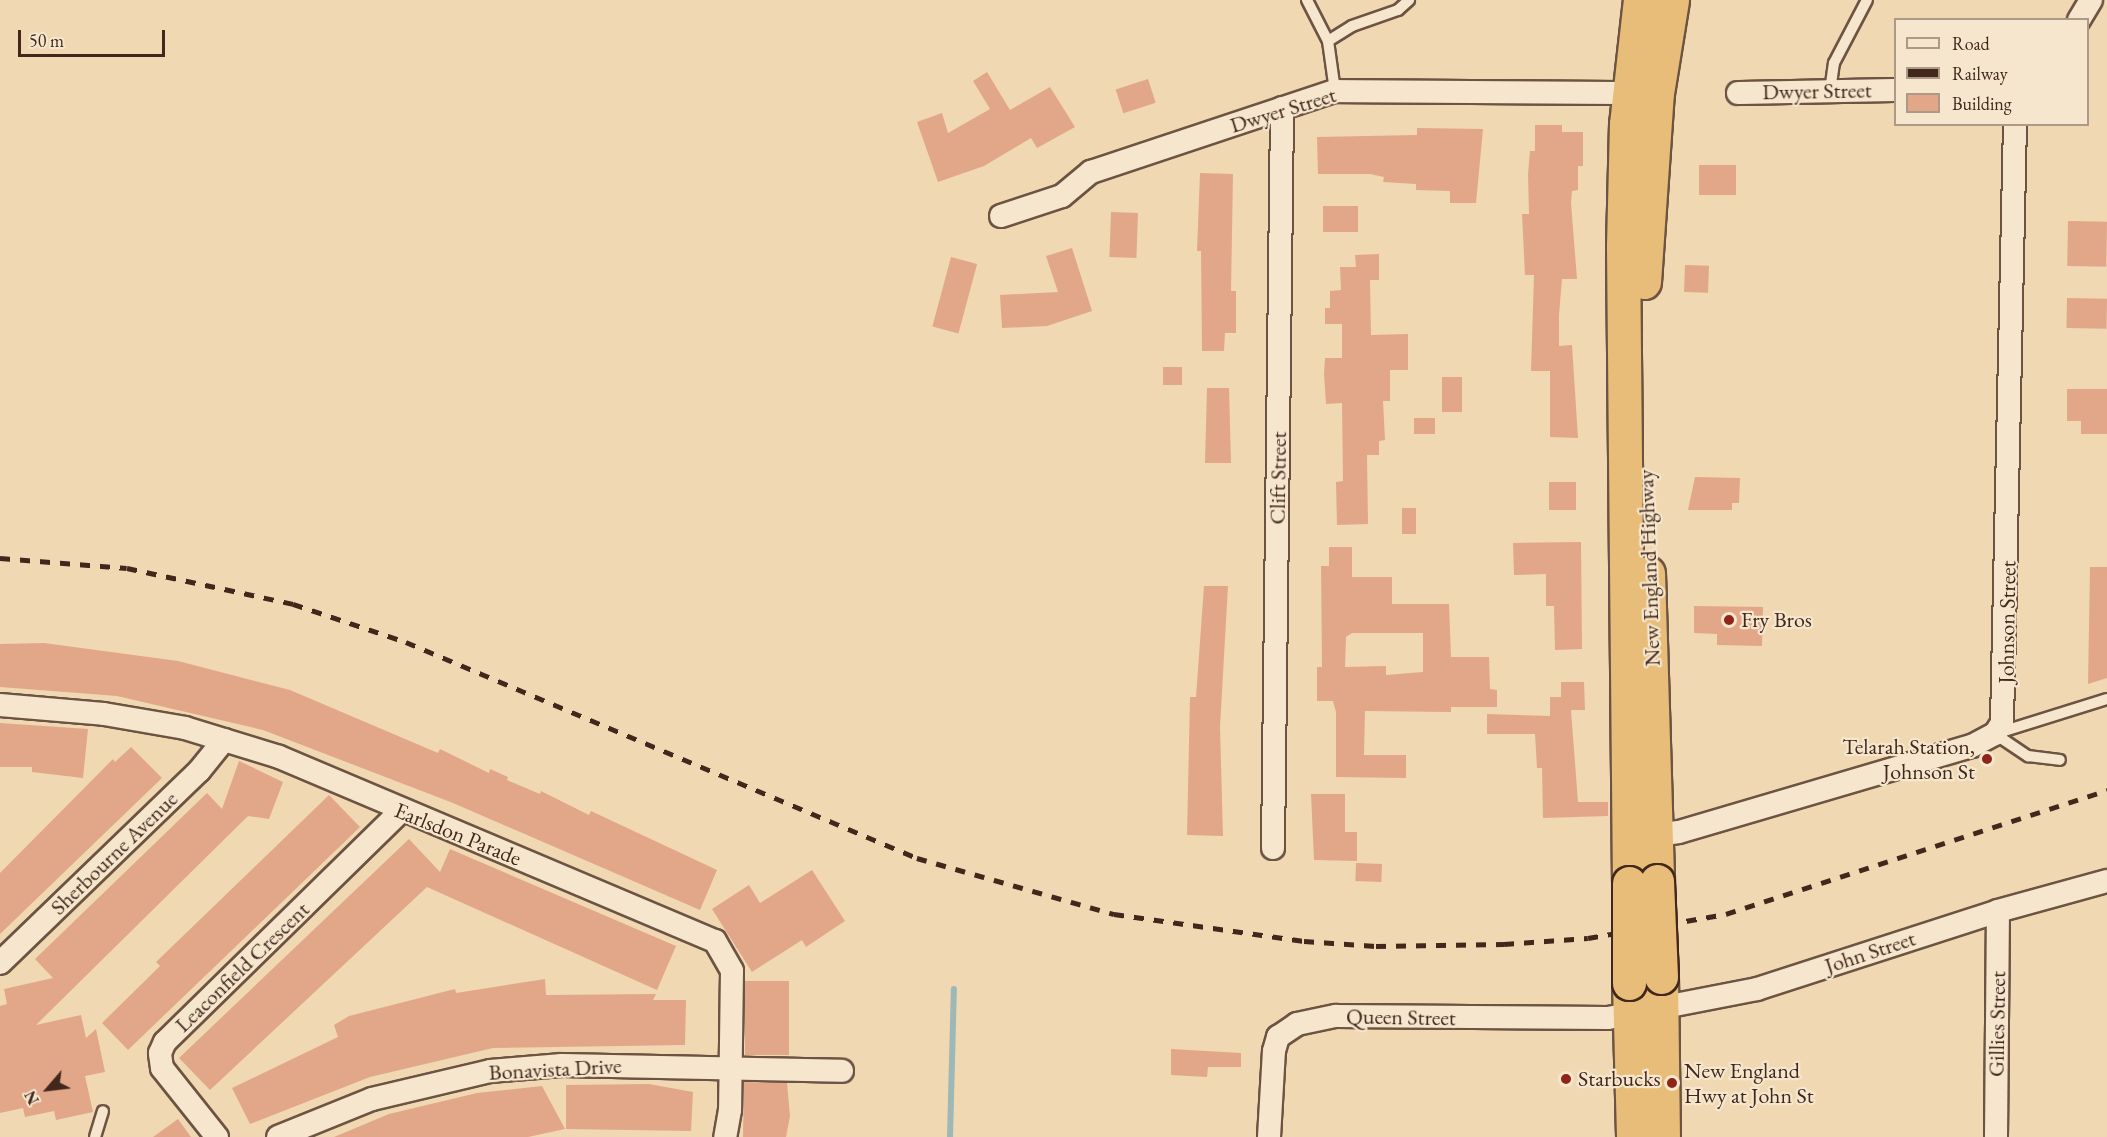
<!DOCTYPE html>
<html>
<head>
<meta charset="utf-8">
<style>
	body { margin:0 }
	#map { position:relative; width:2107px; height:1137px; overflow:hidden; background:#f0d8b2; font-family:"EB Garamond",serif }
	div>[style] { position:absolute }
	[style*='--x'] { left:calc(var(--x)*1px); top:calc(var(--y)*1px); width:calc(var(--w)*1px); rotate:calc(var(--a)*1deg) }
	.stream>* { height:6px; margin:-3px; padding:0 3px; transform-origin:3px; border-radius:3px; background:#9db8b6 }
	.building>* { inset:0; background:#e2a788; transform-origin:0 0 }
	.roads { filter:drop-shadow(2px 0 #6d5342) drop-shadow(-2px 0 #6d5342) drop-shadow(0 2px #6d5342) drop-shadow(0 -2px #6d5342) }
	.service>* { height:10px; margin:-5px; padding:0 5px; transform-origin:5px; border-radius:5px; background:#f5e6cd }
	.minor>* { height:22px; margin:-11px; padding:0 11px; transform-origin:11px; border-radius:11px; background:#f5e6cd }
	.trunk>* { height:33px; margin:-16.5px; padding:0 16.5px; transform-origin:16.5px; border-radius:16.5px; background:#e8bc79 }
	.rail>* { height:4.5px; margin-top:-2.25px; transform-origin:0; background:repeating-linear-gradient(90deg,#41271c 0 10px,transparent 0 20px) }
	.bridges { filter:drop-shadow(2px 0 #41271c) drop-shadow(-2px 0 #41271c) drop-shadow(0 2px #41271c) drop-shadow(0 -2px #41271c) }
	.trunk-bridge>* { height:33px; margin:-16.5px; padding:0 16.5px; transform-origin:16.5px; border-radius:16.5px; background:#e8bc79 }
	.dots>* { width:16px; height:16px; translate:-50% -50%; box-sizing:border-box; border:3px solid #f5e6cd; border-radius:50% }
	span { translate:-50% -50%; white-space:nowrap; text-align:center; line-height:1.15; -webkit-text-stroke:4.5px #f5e6cd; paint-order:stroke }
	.street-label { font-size:22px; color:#41271c }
	.poi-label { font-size:22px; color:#41271c }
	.left { translate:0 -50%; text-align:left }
	.right { translate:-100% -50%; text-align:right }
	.legend { position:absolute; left:1894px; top:18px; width:195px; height:108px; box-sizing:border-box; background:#f5e6cd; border:2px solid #ad9a86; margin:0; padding:8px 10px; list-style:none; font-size:18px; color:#41271c }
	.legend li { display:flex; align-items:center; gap:12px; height:30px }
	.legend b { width:30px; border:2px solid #ad9a86 }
	.north { position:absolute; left:18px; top:1059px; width:60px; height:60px; -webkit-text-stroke:4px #f5e6cd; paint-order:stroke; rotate:242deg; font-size:16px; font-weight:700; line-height:24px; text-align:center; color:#41271c }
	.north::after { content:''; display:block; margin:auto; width:21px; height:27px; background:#41271c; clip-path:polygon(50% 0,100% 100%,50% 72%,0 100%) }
	.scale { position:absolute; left:18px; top:30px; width:147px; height:27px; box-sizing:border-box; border:3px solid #41271c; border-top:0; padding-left:8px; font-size:18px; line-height:21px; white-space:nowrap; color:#41271c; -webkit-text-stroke:4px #f5e6cd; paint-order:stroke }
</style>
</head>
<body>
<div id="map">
	<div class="stream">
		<div style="--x:950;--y:1137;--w:148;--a:-88.5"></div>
	</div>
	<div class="building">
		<div style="clip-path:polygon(987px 72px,1010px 110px,1050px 87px,1075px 127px,1037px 148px,1031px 138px,984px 166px,938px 182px,917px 122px,942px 113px,948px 133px,990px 109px,973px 81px)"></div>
		<div style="left:1148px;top:79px;width:25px;height:34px;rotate:72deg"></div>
		<div style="clip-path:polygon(1535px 125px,1562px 125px,1562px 132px,1583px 132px,1583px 166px,1578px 166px,1578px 190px,1572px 191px,1571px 203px,1577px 279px,1562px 279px,1559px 315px,1559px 346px,1572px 345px,1578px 438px,1550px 437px,1550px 371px,1531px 371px,1534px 275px,1525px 275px,1522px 214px,1529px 214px,1528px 174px,1530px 151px,1535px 151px)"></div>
		<div style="clip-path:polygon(1417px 128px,1483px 129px,1476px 203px,1450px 203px,1450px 191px,1416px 190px,1416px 184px,1383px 182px,1384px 177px,1370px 174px,1318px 174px,1317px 137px,1417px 135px)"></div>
		<div style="left:1699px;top:165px;width:37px;height:30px"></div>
		<div style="clip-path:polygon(1200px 173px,1233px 174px,1231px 291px,1236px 291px,1236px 333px,1225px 333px,1224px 351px,1202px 351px,1201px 251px,1197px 251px)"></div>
		<div style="left:1323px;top:206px;width:35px;height:26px"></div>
		<div style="left:1111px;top:212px;width:27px;height:45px;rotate:2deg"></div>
		<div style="left:2068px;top:221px;width:39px;height:45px;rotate:1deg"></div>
		<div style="clip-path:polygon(1072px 248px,1092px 311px,1047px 326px,1002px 328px,1000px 295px,1058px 292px,1046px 256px)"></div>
		<div style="clip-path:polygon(1379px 254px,1379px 280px,1370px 280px,1371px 335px,1408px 334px,1408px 370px,1390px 370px,1390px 401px,1383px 401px,1385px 440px,1379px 441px,1379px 455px,1367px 455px,1368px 524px,1337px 525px,1336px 482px,1343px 481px,1342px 403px,1326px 404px,1324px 374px,1325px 358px,1342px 358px,1342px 324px,1325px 324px,1325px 308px,1330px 308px,1330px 291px,1341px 290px,1340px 267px,1356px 267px,1355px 255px)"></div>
		<div style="left:951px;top:257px;width:27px;height:72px;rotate:15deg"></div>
		<div style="left:1685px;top:265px;width:24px;height:27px;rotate:2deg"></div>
		<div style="left:2067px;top:298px;width:40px;height:30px;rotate:1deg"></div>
		<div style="left:1163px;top:367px;width:19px;height:18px"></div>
		<div style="left:1442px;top:377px;width:20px;height:35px"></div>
		<div style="clip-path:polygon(1207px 388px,1229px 388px,1231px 463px,1205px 463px)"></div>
		<div style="clip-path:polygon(2067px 389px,2107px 389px,2107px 434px,2081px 434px,2081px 421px,2067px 421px)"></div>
		<div style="left:1435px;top:418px;width:16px;height:21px;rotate:90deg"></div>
		<div style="clip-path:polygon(1695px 477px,1740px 478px,1739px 503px,1732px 503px,1732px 510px,1688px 510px)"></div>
		<div style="left:1549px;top:482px;width:27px;height:28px"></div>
		<div style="left:1402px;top:508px;width:14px;height:26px"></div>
		<div style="clip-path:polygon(1581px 542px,1582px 649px,1555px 650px,1554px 606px,1546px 606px,1546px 574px,1514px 575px,1513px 543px)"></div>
		<div style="clip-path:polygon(evenodd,1329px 547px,1352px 547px,1352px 577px,1392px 577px,1392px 604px,1449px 604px,1451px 657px,1489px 657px,1490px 689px,1497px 690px,1497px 707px,1451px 707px,1451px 712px,1365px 711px,1364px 755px,1406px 755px,1406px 778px,1336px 777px,1336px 712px,1333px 701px,1317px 701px,1317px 667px,1322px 667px,1321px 566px,1329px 566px,1329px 547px,1352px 633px,1423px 633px,1423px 672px,1386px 675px,1386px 666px,1345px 667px,1346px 637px,1352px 633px)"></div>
		<div style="clip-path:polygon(2090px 567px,2107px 567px,2107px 678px,2088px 684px)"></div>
		<div style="clip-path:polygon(1204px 586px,1228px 586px,1220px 727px,1223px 836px,1187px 835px,1190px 697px,1196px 697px)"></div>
		<div style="clip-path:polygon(1694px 606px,1763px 607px,1762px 646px,1717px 645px,1717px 634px,1694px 633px)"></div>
		<div style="clip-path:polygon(44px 643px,178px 661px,290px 690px,438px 753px,440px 749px,489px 773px,490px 769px,508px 777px,507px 780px,540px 794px,541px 791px,589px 815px,591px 811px,717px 870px,700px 910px,453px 803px,263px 730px,117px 696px,0 687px,0 644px)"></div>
		<div style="clip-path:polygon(1561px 682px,1584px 682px,1585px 710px,1571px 710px,1578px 802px,1608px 802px,1608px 816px,1543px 818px,1542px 768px,1537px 768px,1535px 734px,1487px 734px,1487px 714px,1550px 716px,1550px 697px,1561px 697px)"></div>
		<div style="clip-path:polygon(0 723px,88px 729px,83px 778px,32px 772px,32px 767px,0 767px)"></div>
		<div style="clip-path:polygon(131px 747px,162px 778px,0 934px,0 873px,113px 759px,115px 762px)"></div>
		<div style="clip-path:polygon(239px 761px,283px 782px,269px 819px,248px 816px,36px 1025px,81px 1015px,86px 1038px,96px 1029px,105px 1072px,85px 1076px,93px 1112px,56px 1120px,54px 1111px,25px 1117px,23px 1108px,0 1113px,0 1006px,7px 1004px,4px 989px,53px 978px,35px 959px,207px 793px,222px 809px)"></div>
		<div style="clip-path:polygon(1311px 794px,1345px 794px,1345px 832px,1357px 832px,1357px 861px,1314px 860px)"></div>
		<div style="clip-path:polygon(329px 795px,360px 827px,128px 1050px,102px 1023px,160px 966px,156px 962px)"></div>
		<div style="clip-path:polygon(409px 839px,440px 872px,450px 849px,676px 946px,657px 990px,427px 887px,210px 1090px,179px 1058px)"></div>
		<div style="left:1356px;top:863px;width:26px;height:18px;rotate:2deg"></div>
		<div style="clip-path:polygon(812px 870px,845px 921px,806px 947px,802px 940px,752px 972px,712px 909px,749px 885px,760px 903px)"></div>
		<div style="clip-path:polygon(545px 979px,546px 995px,656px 994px,653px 1000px,686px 1000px,685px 1045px,493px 1048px,370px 1077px,250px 1124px,232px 1088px,338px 1037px,334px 1025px,349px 1016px,455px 989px,456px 993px)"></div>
		<div style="left:745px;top:981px;width:44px;height:74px"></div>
		<div style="clip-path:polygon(1171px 1049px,1241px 1053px,1241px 1067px,1208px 1067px,1207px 1077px,1171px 1075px)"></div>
		<div style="clip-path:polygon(744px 1082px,787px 1083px,790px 1116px,786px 1137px,743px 1137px)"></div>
		<div style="clip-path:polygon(649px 1084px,693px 1092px,691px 1131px,566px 1129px,566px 1085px)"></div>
		<div style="clip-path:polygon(542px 1086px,565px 1129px,528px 1137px,334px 1137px,389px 1114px,477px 1093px)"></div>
		<div style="clip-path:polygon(178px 1119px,191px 1137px,153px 1137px)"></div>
	</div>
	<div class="roads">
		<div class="service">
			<div style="--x:1307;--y:0;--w:46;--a:62.9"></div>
			<div style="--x:1328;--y:41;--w:50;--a:82"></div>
			<div style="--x:1328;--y:41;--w:28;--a:-32"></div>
			<div style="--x:1352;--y:26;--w:49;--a:-19.2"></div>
			<div style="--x:1398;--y:10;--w:15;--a:-42"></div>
			<div style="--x:1830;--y:91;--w:28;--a:-82"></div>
			<div style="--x:1834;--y:63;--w:71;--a:-62.4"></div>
			<div style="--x:1998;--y:733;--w:114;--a:-17.3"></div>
			<div style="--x:1995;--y:734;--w:40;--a:34"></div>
			<div style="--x:2028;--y:756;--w:32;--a:7"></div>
			<div style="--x:95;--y:1137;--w:27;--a:-73"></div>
		</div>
		<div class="minor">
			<div style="--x:2079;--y:20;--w:23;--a:-59"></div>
			<div style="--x:1738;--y:93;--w:158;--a:-1.1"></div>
			<div style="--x:1001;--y:216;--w:64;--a:-18.2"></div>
			<div style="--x:1062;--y:196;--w:38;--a:-40"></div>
			<div style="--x:1091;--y:172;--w:257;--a:-18.4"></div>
			<div style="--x:1335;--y:91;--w:308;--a:0.4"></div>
			<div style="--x:0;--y:705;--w:104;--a:4.9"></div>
			<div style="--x:104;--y:714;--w:82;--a:9.8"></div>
			<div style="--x:185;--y:728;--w:98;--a:17.1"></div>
			<div style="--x:279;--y:757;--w:473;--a:22.9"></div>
			<div style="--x:715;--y:941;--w:34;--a:60"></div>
			<div style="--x:732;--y:971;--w:139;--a:90.8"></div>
			<div style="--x:730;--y:1110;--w:27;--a:100"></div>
			<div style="--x:1643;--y:837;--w:36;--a:-8"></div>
			<div style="--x:1679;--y:832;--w:305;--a:-16.4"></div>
			<div style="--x:1972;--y:746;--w:26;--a:-28"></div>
			<div style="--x:1995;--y:734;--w:13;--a:-58"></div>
			<div style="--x:2002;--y:723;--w:599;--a:-88.76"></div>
			<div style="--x:1273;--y:848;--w:740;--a:-89.3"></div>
			<div style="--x:0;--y:963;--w:277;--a:-44"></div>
			<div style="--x:199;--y:771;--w:40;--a:-51"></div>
			<div style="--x:217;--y:1137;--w:88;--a:-128.6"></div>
			<div style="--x:162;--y:1068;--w:15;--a:-98"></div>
			<div style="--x:160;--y:1053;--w:12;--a:-66"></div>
			<div style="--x:165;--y:1042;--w:330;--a:-44.4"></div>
			<div style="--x:278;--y:1137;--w:101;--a:-22"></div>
			<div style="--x:372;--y:1099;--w:121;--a:-13.3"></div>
			<div style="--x:490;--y:1071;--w:72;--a:-4.8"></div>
			<div style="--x:562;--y:1065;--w:280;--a:1.2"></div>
			<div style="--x:1269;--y:1137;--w:86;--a:-86.7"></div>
			<div style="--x:1274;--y:1051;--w:15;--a:-74"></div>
			<div style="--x:1278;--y:1037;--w:23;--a:-34"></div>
			<div style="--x:1297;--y:1024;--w:40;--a:-12"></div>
			<div style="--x:1336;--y:1016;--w:272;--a:0.4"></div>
			<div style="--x:1608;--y:1018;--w:152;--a:-11"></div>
			<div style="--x:1757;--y:989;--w:253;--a:-17.9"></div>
			<div style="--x:1998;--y:911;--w:113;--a:-15.4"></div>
			<div style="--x:1996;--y:1137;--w:226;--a:-89.5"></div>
		</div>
		<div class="trunk">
			<div style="--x:1644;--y:282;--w:189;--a:-86.1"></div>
			<div style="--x:1657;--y:93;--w:94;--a:-80.8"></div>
			<div style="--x:1648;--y:573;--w:308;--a:88.3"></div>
			<div style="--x:1629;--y:883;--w:637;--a:-90.54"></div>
			<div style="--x:1623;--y:246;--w:122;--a:-88.6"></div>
			<div style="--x:1626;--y:124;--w:125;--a:-83.6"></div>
			<div style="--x:1661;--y:977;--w:160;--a:89.3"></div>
			<div style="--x:1629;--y:983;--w:154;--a:88.5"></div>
		</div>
	</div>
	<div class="rail">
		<div style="--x:0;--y:558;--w:127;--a:4.5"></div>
		<div style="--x:127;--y:568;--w:170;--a:12.2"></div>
		<div style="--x:293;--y:604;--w:119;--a:18.6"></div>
		<div style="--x:406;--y:642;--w:555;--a:22.91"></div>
		<div style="--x:917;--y:858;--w:205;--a:15.9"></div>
		<div style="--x:1114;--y:914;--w:192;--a:8.1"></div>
		<div style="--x:1304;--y:941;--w:72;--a:4"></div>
		<div style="--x:1376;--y:946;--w:128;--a:-0.9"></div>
		<div style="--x:1504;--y:944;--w:84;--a:-4.1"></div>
		<div style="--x:1588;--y:938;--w:140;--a:-9.9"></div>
		<div style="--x:1726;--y:914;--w:401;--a:-18"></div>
	</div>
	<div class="bridges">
		<div class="trunk-bridge">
			<div style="--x:1657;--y:881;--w:96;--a:87.6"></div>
			<div style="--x:1629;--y:883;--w:100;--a:90"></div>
		</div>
	</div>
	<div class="dots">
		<div style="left:1729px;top:620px;background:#8f2418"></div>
		<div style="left:1987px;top:759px;background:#8f2418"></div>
		<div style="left:1566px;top:1079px;background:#8f2418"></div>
		<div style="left:1672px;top:1083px;background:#8f2418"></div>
	</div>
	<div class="street-label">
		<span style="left:1817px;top:91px;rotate:-1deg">Dwyer Street</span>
		<span style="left:1283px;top:110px;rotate:-17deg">Dwyer Street</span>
		<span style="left:1278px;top:478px;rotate:-89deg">Clift Street</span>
		<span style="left:1649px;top:568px;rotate:-92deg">New England Highway</span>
		<span style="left:2007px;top:622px;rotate:-89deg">Johnson Street</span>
		<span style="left:458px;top:834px;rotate:22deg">Earlsdon Parade</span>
		<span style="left:114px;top:853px;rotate:-44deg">Sherbourne Avenue</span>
		<span style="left:1870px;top:952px;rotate:-18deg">John Street</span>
		<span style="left:242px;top:967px;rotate:-44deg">Leaconfield Crescent</span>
		<span style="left:1401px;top:1017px;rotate:1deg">Queen Street</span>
		<span style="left:1997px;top:1024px;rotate:-89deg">Gillies Street</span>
		<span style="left:555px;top:1069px;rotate:-3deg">Bonavista Drive</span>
	</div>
	<div class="poi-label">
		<span class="left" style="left:1741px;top:620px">Fry Bros</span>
		<span class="right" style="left:1975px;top:759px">Telarah Station,<br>Johnson St</span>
		<span class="left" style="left:1684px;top:1083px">New England<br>Hwy at John St</span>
		<span class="left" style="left:1578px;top:1079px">Starbucks</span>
	</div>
	<ul class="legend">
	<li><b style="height:8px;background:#f5e6cd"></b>Road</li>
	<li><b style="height:8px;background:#41271c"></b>Railway</li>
	<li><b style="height:16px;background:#e2a788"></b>Building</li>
	</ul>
	<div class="north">N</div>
	<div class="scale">50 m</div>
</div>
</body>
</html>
